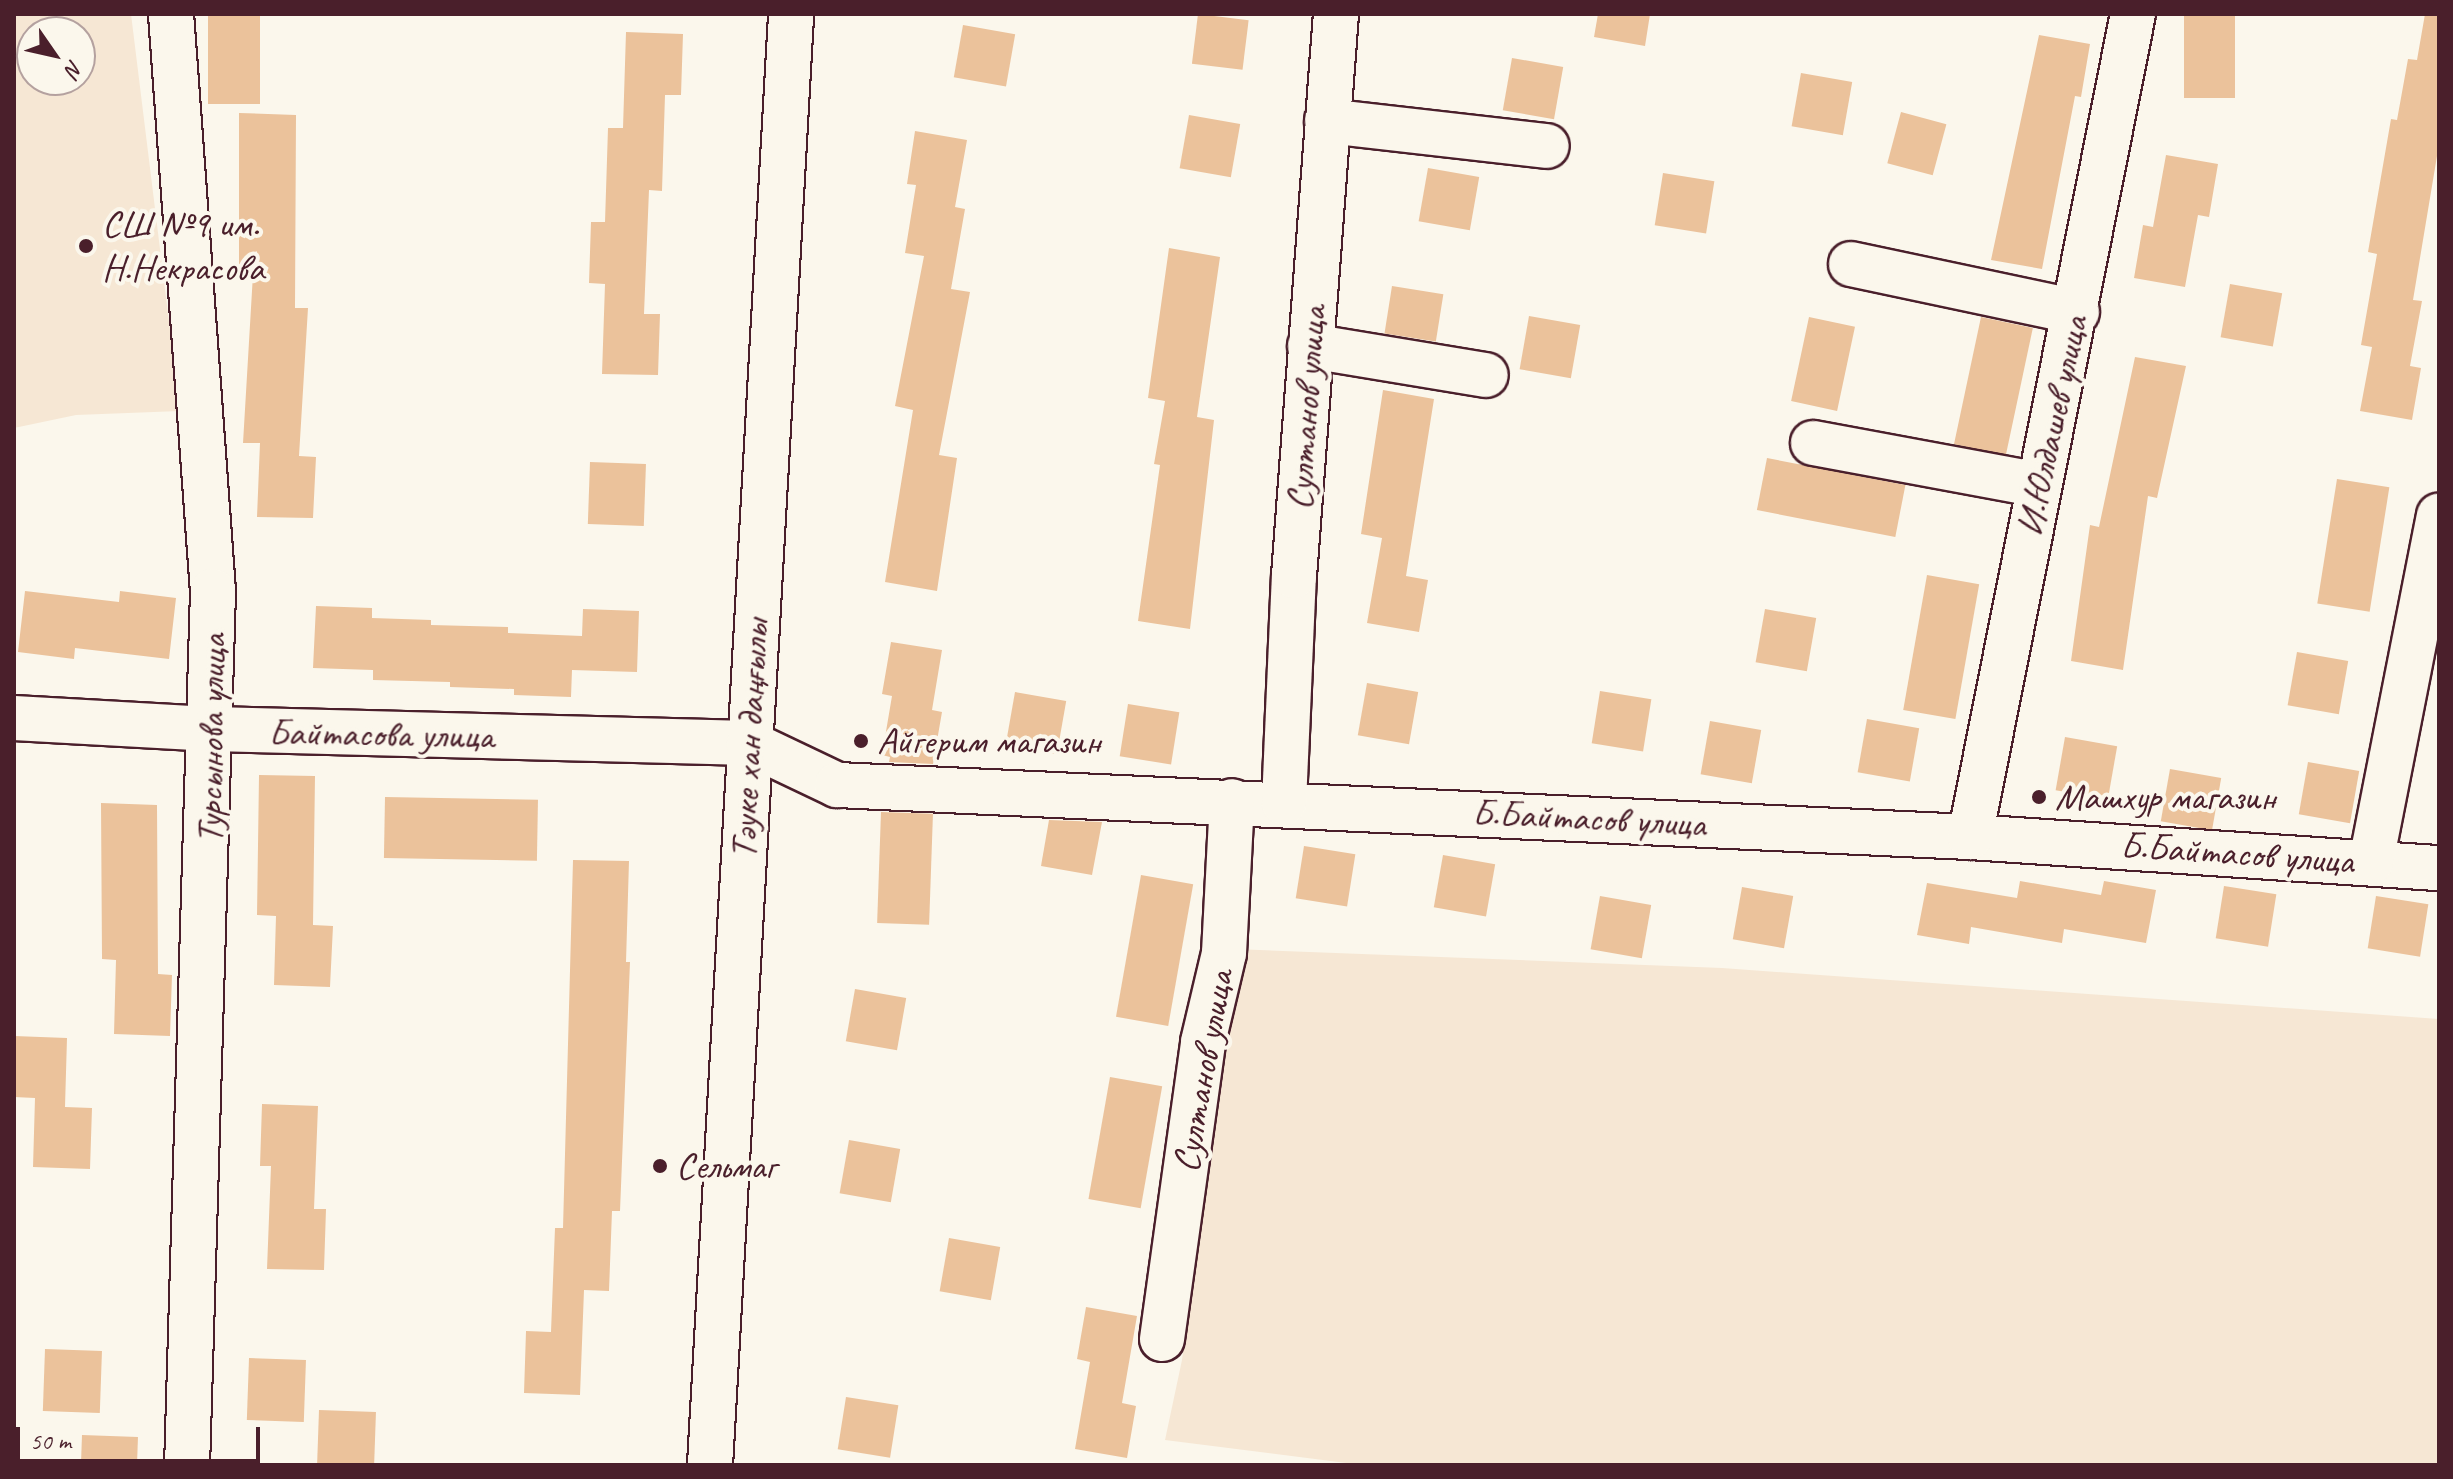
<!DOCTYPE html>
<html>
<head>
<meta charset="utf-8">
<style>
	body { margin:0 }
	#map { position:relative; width:2453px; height:1479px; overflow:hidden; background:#fbf7ec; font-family:Caveat,sans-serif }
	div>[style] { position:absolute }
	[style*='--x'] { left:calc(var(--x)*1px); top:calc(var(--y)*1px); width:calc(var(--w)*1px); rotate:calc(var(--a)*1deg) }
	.built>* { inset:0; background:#f6e7d4 }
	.building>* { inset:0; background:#ebc29b; transform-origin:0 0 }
	.roads { filter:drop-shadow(2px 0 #4a1f2b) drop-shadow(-2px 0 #4a1f2b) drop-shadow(0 2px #4a1f2b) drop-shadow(0 -2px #4a1f2b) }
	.minor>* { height:44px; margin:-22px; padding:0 22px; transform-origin:22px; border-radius:22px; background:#fbf7ec }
	.dots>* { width:22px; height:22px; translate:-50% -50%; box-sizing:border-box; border:4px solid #fbf7ec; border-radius:50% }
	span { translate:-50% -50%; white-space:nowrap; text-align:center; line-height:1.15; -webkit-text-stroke:8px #fbf7ec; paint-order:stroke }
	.poi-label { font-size:38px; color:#4a1f2b }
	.left { translate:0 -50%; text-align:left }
	.street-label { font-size:38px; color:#4a1f2b }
	.frame { position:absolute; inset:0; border:16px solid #4a1f2b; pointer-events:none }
	.north { position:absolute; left:16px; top:16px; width:80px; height:80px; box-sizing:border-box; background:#fbf7ec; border:2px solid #b4a19f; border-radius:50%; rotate:124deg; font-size:22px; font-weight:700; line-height:32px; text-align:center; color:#4a1f2b }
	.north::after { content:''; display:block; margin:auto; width:28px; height:36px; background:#4a1f2b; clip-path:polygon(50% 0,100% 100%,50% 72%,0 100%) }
	.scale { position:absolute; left:16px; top:1427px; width:244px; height:36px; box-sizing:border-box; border:4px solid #4a1f2b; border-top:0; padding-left:10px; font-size:24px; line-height:28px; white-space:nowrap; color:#4a1f2b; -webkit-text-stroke:6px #fbf7ec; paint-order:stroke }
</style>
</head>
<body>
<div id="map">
	<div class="built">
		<div style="clip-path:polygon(evenodd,14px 14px,131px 14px,180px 411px,76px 415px,14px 428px,14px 14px,32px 32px,80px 32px,80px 80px,32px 80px,32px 32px)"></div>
		<div style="clip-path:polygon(1234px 949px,1722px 968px,2439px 1019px,2439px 1465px,1362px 1465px,1165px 1440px,1182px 1360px)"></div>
	</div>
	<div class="building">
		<div style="left:208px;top:14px;width:52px;height:90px"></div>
		<div style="left:1198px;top:14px;width:51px;height:50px;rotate:7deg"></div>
		<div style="clip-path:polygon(1598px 14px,1650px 14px,1645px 46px,1594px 37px)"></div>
		<div style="left:2184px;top:14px;width:51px;height:84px"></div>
		<div style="clip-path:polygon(2425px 14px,2439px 14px,2439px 144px,2413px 300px,2422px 301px,2410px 366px,2421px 368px,2412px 420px,2360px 411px,2372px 347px,2361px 345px,2377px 254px,2368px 252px,2391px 119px,2397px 120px,2408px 59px,2417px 60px)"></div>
		<div style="left:963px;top:25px;width:53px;height:53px;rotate:10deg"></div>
		<div style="clip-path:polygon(626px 32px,683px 34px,681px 95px,665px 95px,662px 191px,649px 190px,644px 314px,660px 314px,658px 375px,602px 374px,605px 284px,589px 283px,591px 222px,605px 222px,608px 128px,623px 128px)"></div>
		<div style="clip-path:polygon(2039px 35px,2090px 44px,2081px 97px,2075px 96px,2042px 269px,1991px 260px)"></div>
		<div style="left:1512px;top:58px;width:52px;height:53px;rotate:10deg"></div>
		<div style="left:1801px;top:73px;width:52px;height:54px;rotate:10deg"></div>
		<div style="left:1901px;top:112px;width:47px;height:53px;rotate:15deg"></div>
		<div style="clip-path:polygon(239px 113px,296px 115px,295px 308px,308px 308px,299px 456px,316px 457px,313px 518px,257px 517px,260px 443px,243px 443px,253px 274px,239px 273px)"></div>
		<div style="left:1189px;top:115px;width:52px;height:54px;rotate:10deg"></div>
		<div style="clip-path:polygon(915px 131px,967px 140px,955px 207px,965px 209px,951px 289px,970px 292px,939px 455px,957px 458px,937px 591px,885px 582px,913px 410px,895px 406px,924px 256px,905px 253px,916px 185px,907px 184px)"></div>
		<div style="clip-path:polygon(2166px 155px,2218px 164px,2209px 217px,2198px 215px,2185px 287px,2134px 278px,2143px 225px,2153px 227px)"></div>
		<div style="left:1428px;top:168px;width:52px;height:54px;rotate:10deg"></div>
		<div style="left:1663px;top:173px;width:52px;height:53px;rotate:9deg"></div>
		<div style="clip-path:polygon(1169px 248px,1220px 257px,1197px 417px,1214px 420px,1190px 629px,1138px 621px,1160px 465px,1154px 464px,1165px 401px,1148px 398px)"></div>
		<div style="left:2230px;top:284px;width:53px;height:54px;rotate:10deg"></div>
		<div style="left:1392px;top:286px;width:52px;height:48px;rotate:9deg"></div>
		<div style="left:1529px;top:316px;width:52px;height:54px;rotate:10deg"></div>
		<div style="left:1809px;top:317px;width:47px;height:86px;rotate:12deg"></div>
		<div style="left:1981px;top:317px;width:53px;height:130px;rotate:12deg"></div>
		<div style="clip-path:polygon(2135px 357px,2186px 366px,2157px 498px,2148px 496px,2123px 670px,2071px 661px,2090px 525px,2099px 527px)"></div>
		<div style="clip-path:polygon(1383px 390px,1434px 399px,1406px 576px,1428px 580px,1419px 632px,1367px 623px,1382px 538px,1361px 534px)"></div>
		<div style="left:1767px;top:458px;width:141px;height:53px;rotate:11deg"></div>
		<div style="left:590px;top:462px;width:56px;height:62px;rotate:2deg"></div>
		<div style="left:2337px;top:479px;width:53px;height:126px;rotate:9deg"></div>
		<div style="left:1927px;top:575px;width:53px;height:137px;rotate:10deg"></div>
		<div style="clip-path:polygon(25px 591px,119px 602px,120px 591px,176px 598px,169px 659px,75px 648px,74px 659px,18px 652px)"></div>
		<div style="clip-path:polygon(316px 606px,372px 608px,372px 618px,431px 620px,431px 625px,508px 627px,508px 633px,582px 636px,583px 609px,639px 611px,637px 672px,572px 670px,571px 697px,514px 695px,514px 689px,450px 687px,450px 682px,373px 680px,373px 670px,313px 668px)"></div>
		<div style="left:1765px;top:609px;width:52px;height:54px;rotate:10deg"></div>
		<div style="clip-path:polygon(891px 642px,942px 650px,932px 710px,942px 712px,933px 764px,889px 762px,890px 757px,882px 755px,892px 696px,882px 694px)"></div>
		<div style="left:2297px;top:652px;width:52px;height:54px;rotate:10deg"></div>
		<div style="left:1367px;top:683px;width:52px;height:53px;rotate:10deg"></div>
		<div style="left:1600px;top:691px;width:52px;height:53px;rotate:9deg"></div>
		<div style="left:1015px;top:692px;width:52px;height:54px;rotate:10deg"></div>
		<div style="left:1128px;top:704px;width:52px;height:53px;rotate:9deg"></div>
		<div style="left:1867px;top:719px;width:53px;height:54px;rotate:10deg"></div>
		<div style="left:1710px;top:721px;width:52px;height:54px;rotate:10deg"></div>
		<div style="left:2065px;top:737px;width:53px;height:54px;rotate:10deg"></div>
		<div style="left:2308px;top:762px;width:52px;height:53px;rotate:10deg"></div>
		<div style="left:2170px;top:769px;width:52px;height:53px;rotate:10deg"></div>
		<div style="clip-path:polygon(259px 775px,315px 776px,313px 925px,333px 926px,330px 987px,274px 985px,276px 916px,257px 915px)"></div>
		<div style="left:385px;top:797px;width:153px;height:61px;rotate:1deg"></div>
		<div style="clip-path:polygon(101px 803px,157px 805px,158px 974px,172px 975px,170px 1036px,114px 1034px,116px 960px,102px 959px)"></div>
		<div style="left:881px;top:812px;width:52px;height:111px;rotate:2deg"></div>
		<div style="clip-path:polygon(1049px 820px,1102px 822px,1092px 875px,1041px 866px)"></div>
		<div style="left:1304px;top:846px;width:52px;height:53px;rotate:9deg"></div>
		<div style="left:1443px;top:855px;width:53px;height:53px;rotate:10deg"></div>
		<div style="clip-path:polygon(573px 860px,629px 861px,626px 962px,630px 962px,620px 1211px,612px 1211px,609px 1291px,584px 1290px,580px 1395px,524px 1393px,526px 1331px,551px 1332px,555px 1228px,563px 1228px)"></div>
		<div style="left:1141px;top:875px;width:53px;height:144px;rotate:10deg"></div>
		<div style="clip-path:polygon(2020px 881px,2101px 895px,2104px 881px,2156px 890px,2146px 943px,2064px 929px,2062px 943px,1971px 927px,1969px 944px,1917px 935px,1927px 883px,2017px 898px)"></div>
		<div style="left:2224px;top:886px;width:53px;height:53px;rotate:9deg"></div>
		<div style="left:1742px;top:887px;width:52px;height:53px;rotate:10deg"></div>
		<div style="left:1600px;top:896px;width:52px;height:54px;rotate:10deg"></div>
		<div style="left:2376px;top:896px;width:53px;height:53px;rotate:9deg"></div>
		<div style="left:855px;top:989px;width:52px;height:53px;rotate:10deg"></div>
		<div style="clip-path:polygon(14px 1036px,67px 1038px,65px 1107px,92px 1108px,90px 1169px,33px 1167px,35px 1098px,14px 1097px)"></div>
		<div style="left:1110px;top:1077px;width:53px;height:124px;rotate:10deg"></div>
		<div style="clip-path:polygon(262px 1104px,318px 1106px,314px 1209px,326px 1209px,324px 1270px,267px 1269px,271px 1166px,260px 1166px)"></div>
		<div style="left:849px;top:1140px;width:52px;height:54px;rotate:10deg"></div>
		<div style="left:949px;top:1238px;width:52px;height:54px;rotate:10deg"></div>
		<div style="clip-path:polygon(1086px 1307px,1137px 1316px,1122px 1403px,1136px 1406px,1127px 1458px,1075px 1449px,1090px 1362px,1077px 1359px)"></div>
		<div style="left:45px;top:1349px;width:57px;height:62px;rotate:2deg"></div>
		<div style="left:249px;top:1358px;width:57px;height:62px;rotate:2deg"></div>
		<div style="left:846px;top:1397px;width:53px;height:53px;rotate:9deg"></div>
		<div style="left:319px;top:1410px;width:57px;height:55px;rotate:2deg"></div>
		<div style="left:82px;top:1435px;width:56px;height:30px;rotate:2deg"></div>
	</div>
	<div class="roads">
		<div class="minor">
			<div style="--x:171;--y:14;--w:579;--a:85.84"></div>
			<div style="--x:213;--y:591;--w:874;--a:91.7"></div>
			<div style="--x:1327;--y:121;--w:221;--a:6.5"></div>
			<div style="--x:1851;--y:264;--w:231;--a:12"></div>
			<div style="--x:1310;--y:346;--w:178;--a:9.4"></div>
			<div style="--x:1813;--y:443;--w:230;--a:10.5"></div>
			<div style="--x:14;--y:718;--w:199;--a:3.2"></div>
			<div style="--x:213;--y:729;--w:536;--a:1.5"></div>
			<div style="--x:749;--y:743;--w:98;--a:25.5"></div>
			<div style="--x:837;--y:785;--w:1134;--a:2.63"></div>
			<div style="--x:1970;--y:837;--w:470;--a:3.8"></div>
			<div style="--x:1284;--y:803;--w:227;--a:-87.5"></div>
			<div style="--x:1294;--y:576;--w:564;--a:-85.73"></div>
			<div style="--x:1970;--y:837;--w:839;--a:-78.8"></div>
			<div style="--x:2371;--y:862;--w:353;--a:-78.9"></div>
			<div style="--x:1162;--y:1339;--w:300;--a:-82.1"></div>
			<div style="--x:1203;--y:1042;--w:91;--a:-76.7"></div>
			<div style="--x:1224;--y:953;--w:152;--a:-87"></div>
			<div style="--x:710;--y:1465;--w:1453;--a:-86.8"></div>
		</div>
	</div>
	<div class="dots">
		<div style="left:86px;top:246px;background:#4a1f2b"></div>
		<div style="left:861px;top:741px;background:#4a1f2b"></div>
		<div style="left:2039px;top:797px;background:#4a1f2b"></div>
		<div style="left:660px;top:1166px;background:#4a1f2b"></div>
	</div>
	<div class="poi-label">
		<span class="left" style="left:102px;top:246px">СШ №9 им.<br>Н.Некрасова</span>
		<span class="left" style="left:877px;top:741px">Айгерим магазин</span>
		<span class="left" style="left:2055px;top:797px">Машхур магазин</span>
		<span class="left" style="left:676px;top:1166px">Сельмаг</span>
	</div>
	<div class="street-label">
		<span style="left:1306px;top:408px;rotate:-86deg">Султанов улица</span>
		<span style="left:2052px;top:426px;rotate:-78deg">И.Юлдашев улица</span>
		<span style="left:381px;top:734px;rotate:1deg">Байтасова улица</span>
		<span style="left:211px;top:739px;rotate:-89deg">Турсынова улица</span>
		<span style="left:749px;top:739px;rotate:-87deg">Тәуке хан даңғылы</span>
		<span style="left:1589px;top:818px;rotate:3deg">Б.Байтасов улица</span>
		<span style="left:2237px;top:853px;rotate:4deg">Б.Байтасов улица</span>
		<span style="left:1203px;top:1071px;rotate:-80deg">Султанов улица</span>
	</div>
	<div class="frame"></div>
	<div class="north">N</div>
	<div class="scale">50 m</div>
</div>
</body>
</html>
